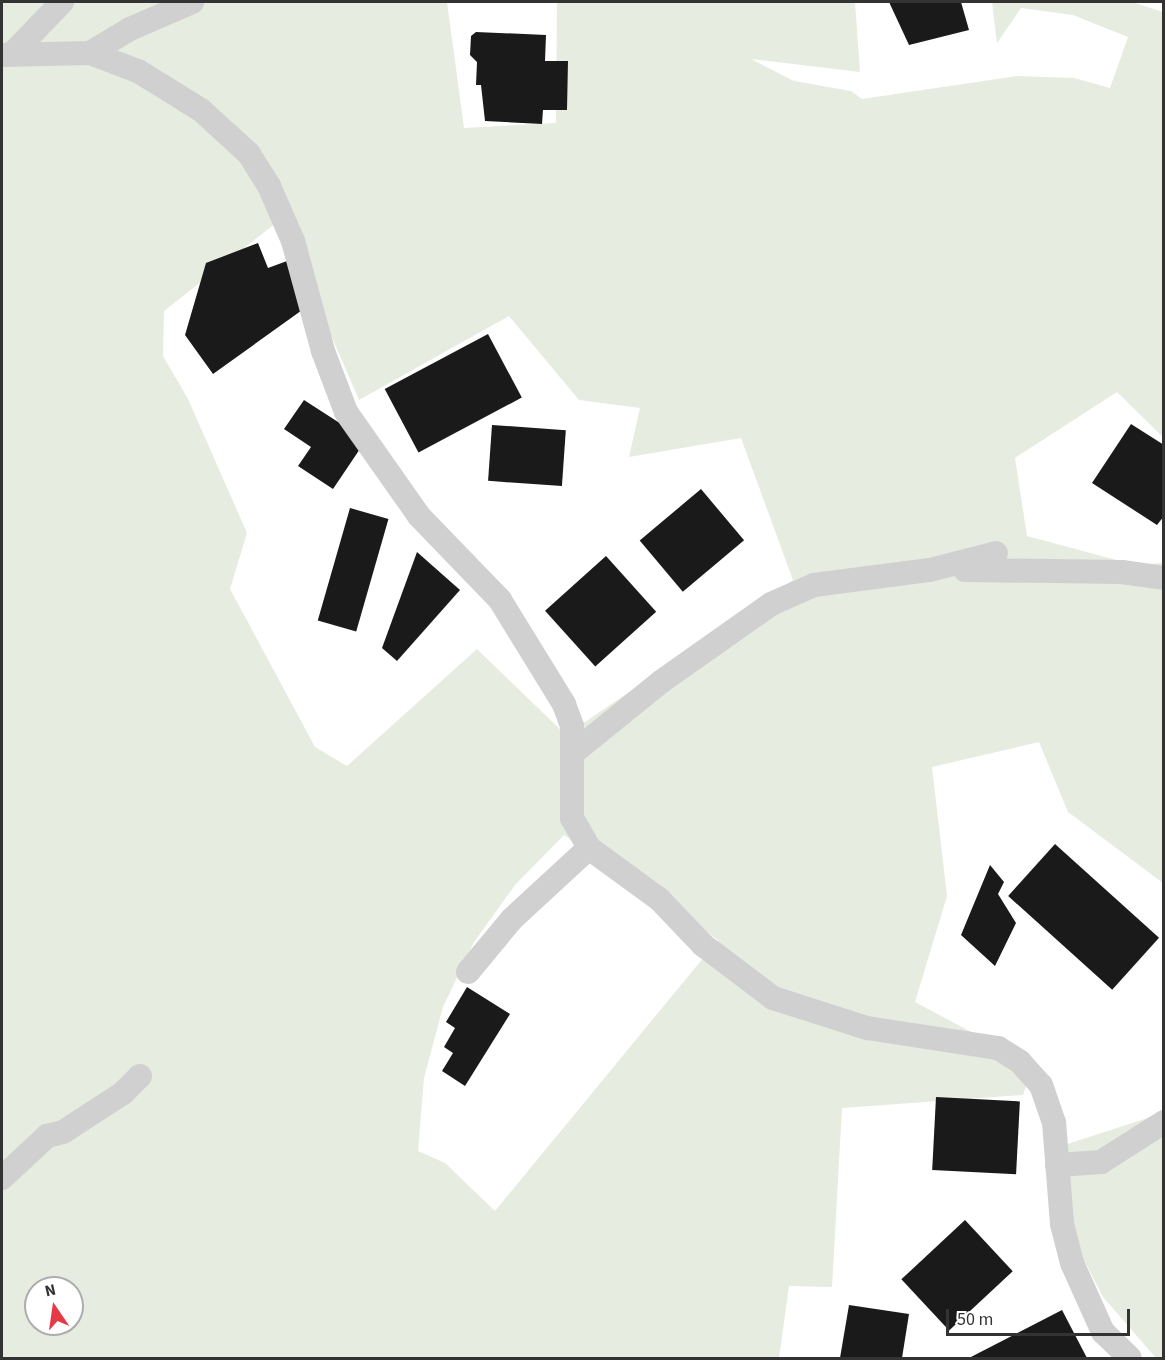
<!DOCTYPE html>
<html>
<head>
<meta charset="utf-8">
<style>
	body { margin:0 }
	#map { position:relative; width:1165px; height:1360px; overflow:hidden; background:#fff; font-family:"Source Sans 3",sans-serif }
	div>[style] { position:absolute }
	[style*='--x'] { left:calc(var(--x)*1px); top:calc(var(--y)*1px); width:calc(var(--w)*1px); rotate:calc(var(--a)*1deg) }
	.green>* { inset:0; background:#e6ecdf }
	.building>* { inset:0; background:#1a1a1a; transform-origin:0 0 }
	.minor>* { height:24px; margin:-12px; padding:0 12px; transform-origin:12px; border-radius:12px; background:#d0d0d0 }
	span { translate:-50% -50%; white-space:nowrap; text-align:center; line-height:1.15; -webkit-text-stroke:6px #fff; paint-order:stroke }
	.frame { position:absolute; inset:0; border:3px solid #333; pointer-events:none }
	.north { position:absolute; left:24px; top:1276px; width:60px; height:60px; box-sizing:border-box; background:#fff; border:2px solid #adadad; border-radius:50%; rotate:347deg; font-size:16px; font-weight:700; line-height:24px; text-align:center; color:#333 }
	.north::after { content:''; display:block; margin:auto; width:21px; height:27px; background:#e63946; clip-path:polygon(50% 0,100% 100%,50% 72%,0 100%) }
	.scale { position:absolute; left:946px; top:1309px; width:184px; height:27px; box-sizing:border-box; border:3px solid #333; border-top:0; padding-left:8px; font-size:18px; line-height:21px; white-space:nowrap; color:#333; -webkit-text-stroke:4px #fff; paint-order:stroke }
</style>
</head>
<body>
<div id="map">
	<div class="green">
		<div style="clip-path:polygon(evenodd,2px 2px,447px 2px,464px 128px,556px 123px,557px 2px,855px 2px,860px 72px,751px 59px,794px 81px,851px 91px,862px 99px,1017px 76px,1074px 78px,1110px 88px,1128px 37px,1073px 15px,1021px 8px,997px 43px,992px 2px,1132px 2px,1163px 12px,1163px 437px,1117px 392px,1015px 458px,1027px 536px,1135px 565px,1163px 563px,1163px 883px,1068px 812px,1039px 742px,932px 767px,947px 896px,915px 1002px,1033px 1065px,1023px 1095px,842px 1108px,832px 1287px,789px 1286px,779px 1358px,2px 1358px,2px 2px,281px 219px,359px 400px,509px 316px,579px 400px,640px 408px,629px 457px,741px 438px,793px 580px,566px 735px,477px 649px,347px 766px,315px 747px,230px 589px,247px 533px,188px 399px,163px 356px,164px 311px,281px 219px,2px 2px,564px 835px,718px 940px,495px 1211px,445px 1163px,418px 1151px,424px 1078px,443px 1007px,474px 942px,515px 885px,564px 835px,2px 2px,36px 1288px,72px 1288px,72px 1324px,36px 1324px,36px 1288px)"></div>
		<div style="clip-path:polygon(1163px 1113px,1163px 1358px,1156px 1358px,1103px 1297px,1062px 1217px,1052px 1149px)"></div>
	</div>
	<div class="building">
		<div style="clip-path:polygon(889px 2px,961px 2px,969px 30px,909px 45px)"></div>
		<div style="clip-path:polygon(476px 32px,546px 35px,545px 61px,568px 61px,567px 110px,543px 110px,542px 124px,485px 121px,481px 85px,476px 85px,477px 62px,470px 55px,471px 36px)"></div>
		<div style="clip-path:polygon(258px 243px,268px 268px,287px 261px,305px 308px,213px 374px,185px 335px,206px 263px)"></div>
		<div style="left:488px;top:334px;width:72px;height:117px;rotate:62deg"></div>
		<div style="clip-path:polygon(304px 400px,366px 440px,333px 489px,298px 466px,311px 447px,284px 429px)"></div>
		<div style="clip-path:polygon(1131px 424px,1164px 445px,1164px 516px,1157px 525px,1092px 483px)"></div>
		<div style="left:492px;top:425px;width:74px;height:56px;rotate:4deg"></div>
		<div style="left:701px;top:489px;width:67px;height:80px;rotate:50deg"></div>
		<div style="left:350px;top:508px;width:40px;height:117px;rotate:16deg"></div>
		<div style="clip-path:polygon(417px 552px,460px 590px,397px 661px,382px 648px)"></div>
		<div style="left:606px;top:556px;width:75px;height:82px;rotate:48deg"></div>
		<div style="left:1055px;top:844px;width:140px;height:70px;rotate:42deg"></div>
		<div style="clip-path:polygon(990px 865px,1004px 882px,998px 894px,1016px 923px,995px 966px,961px 935px)"></div>
		<div style="clip-path:polygon(467px 987px,510px 1014px,465px 1086px,442px 1071px,453px 1053px,444px 1047px,455px 1028px,446px 1022px)"></div>
		<div style="left:936px;top:1097px;width:84px;height:73px;rotate:3deg"></div>
		<div style="left:965px;top:1220px;width:70px;height:87px;rotate:47deg"></div>
		<div style="clip-path:polygon(849px 1305px,909px 1314px,902px 1358px,840px 1358px)"></div>
		<div style="clip-path:polygon(1062px 1310px,1087px 1358px,969px 1358px)"></div>
	</div>
	<div class="minor">
		<div style="--x:90;--y:53;--w:47;--a:-31"></div>
		<div style="--x:130;--y:29;--w:68;--a:-23.5"></div>
		<div style="--x:12;--y:54;--w:72;--a:-46.1"></div>
		<div style="--x:2;--y:55;--w:88;--a:-1.3"></div>
		<div style="--x:90;--y:53;--w:51;--a:20.6"></div>
		<div style="--x:138;--y:71;--w:74;--a:31.8"></div>
		<div style="--x:201;--y:110;--w:65;--a:42.5"></div>
		<div style="--x:249;--y:154;--w:38;--a:58"></div>
		<div style="--x:269;--y:186;--w:60;--a:66.4"></div>
		<div style="--x:293;--y:241;--w:114;--a:74.7"></div>
		<div style="--x:323;--y:351;--w:65;--a:69.3"></div>
		<div style="--x:346;--y:412;--w:127;--a:54.9"></div>
		<div style="--x:419;--y:516;--w:117;--a:46"></div>
		<div style="--x:500;--y:600;--w:122;--a:58.4"></div>
		<div style="--x:564;--y:704;--w:23;--a:70"></div>
		<div style="--x:572;--y:726;--w:92;--a:90"></div>
		<div style="--x:572;--y:818;--w:34;--a:60"></div>
		<div style="--x:589;--y:848;--w:87;--a:36.1"></div>
		<div style="--x:659;--y:899;--w:64;--a:46.3"></div>
		<div style="--x:703;--y:945;--w:88;--a:37.1"></div>
		<div style="--x:773;--y:998;--w:99;--a:17.7"></div>
		<div style="--x:867;--y:1028;--w:133;--a:8.7"></div>
		<div style="--x:998;--y:1048;--w:26;--a:32"></div>
		<div style="--x:1020;--y:1062;--w:31;--a:48"></div>
		<div style="--x:1041;--y:1085;--w:39;--a:71"></div>
		<div style="--x:1054;--y:1122;--w:102;--a:85.5"></div>
		<div style="--x:1062;--y:1224;--w:40;--a:75.6"></div>
		<div style="--x:1072;--y:1263;--w:76;--a:65.8"></div>
		<div style="--x:1103;--y:1332;--w:37;--a:44"></div>
		<div style="--x:965;--y:570;--w:157;--a:0.7"></div>
		<div style="--x:1122;--y:572;--w:42;--a:8.1"></div>
		<div style="--x:573;--y:753;--w:114;--a:-39"></div>
		<div style="--x:662;--y:681;--w:133;--a:-35.2"></div>
		<div style="--x:771;--y:604;--w:47;--a:-23.8"></div>
		<div style="--x:814;--y:585;--w:117;--a:-7.4"></div>
		<div style="--x:930;--y:570;--w:68;--a:-14.4"></div>
		<div style="--x:468;--y:972;--w:69;--a:-50.3"></div>
		<div style="--x:512;--y:919;--w:105;--a:-42.7"></div>
		<div style="--x:1057;--y:1165;--w:44;--a:-3.9"></div>
		<div style="--x:1101;--y:1162;--w:75;--a:-32.4"></div>
		<div style="--x:2;--y:1178;--w:62;--a:-43"></div>
		<div style="--x:47;--y:1136;--w:16;--a:-14"></div>
		<div style="--x:63;--y:1132;--w:72;--a:-33"></div>
		<div style="--x:123;--y:1093;--w:24;--a:-45"></div>
	</div>
	<div class="frame"></div>
	<div class="north">N</div>
	<div class="scale">50 m</div>
</div>
</body>
</html>
